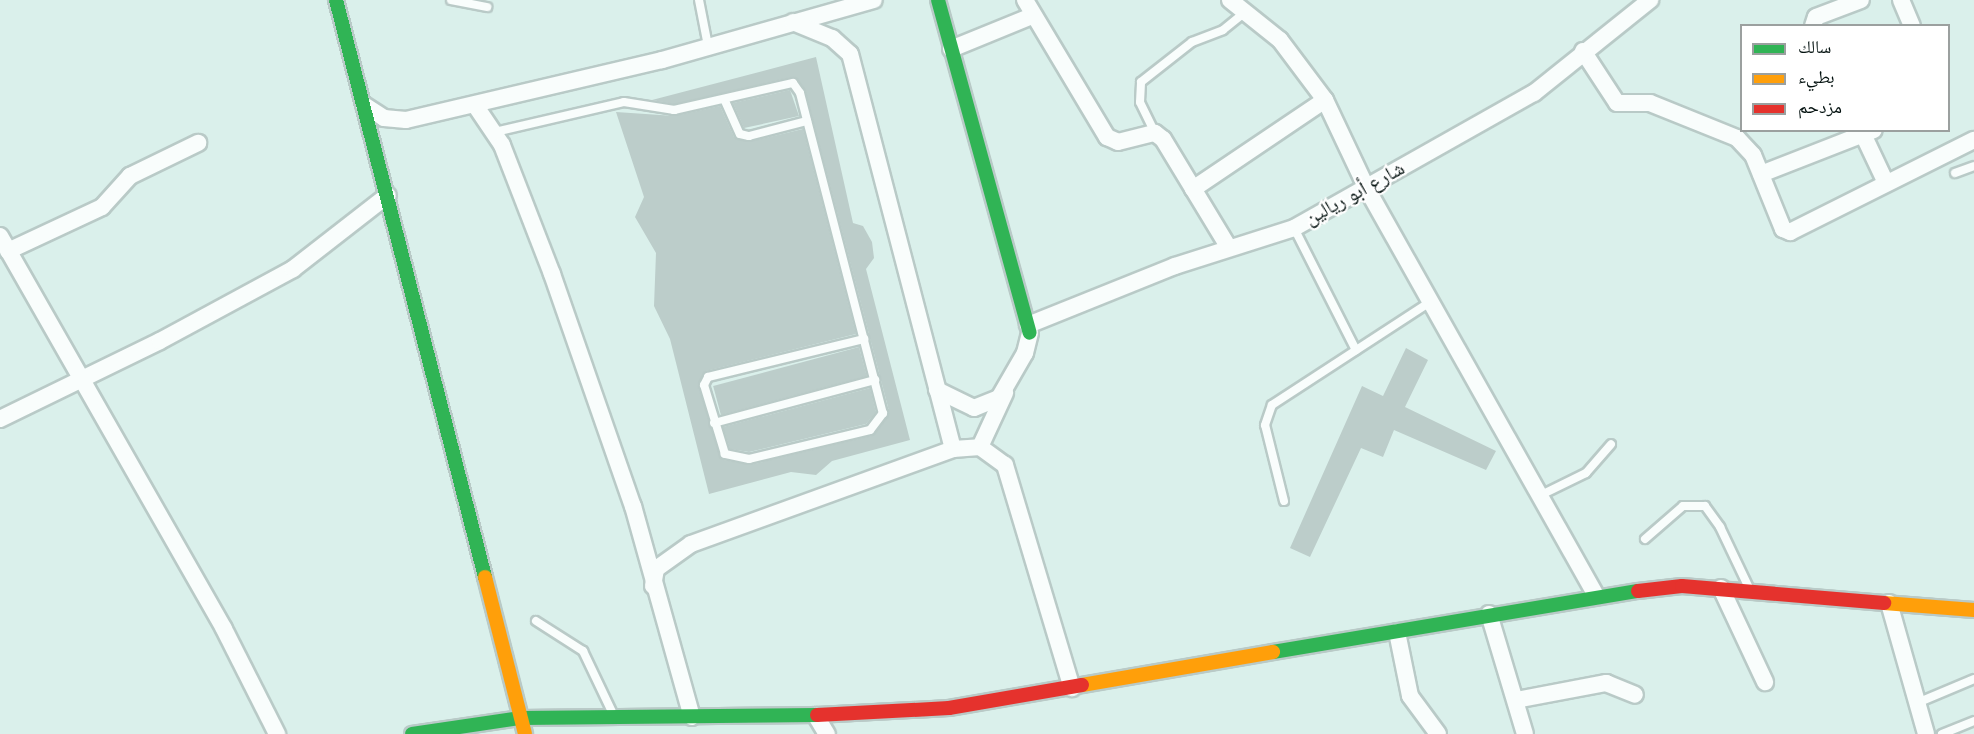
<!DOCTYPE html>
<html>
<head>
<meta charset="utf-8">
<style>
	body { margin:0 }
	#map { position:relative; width:1974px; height:734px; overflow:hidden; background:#daf0eb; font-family:Spectral,"Noto Naskh Arabic",serif }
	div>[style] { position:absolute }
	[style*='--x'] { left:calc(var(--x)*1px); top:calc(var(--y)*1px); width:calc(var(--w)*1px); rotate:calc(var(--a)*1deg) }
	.building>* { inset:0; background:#bccdca; transform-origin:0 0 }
	.roads { filter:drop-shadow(2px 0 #b9cac7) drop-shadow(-2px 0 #b9cac7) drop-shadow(0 2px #b9cac7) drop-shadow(0 -2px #b9cac7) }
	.lane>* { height:8px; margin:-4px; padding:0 4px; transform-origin:4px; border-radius:4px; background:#f9fdfc }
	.street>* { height:16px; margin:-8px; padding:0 8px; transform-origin:8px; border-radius:8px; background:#f9fdfc }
	.fast>* { height:14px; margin:-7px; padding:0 7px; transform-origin:7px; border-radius:7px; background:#30b455 }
	.slow>* { height:14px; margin:-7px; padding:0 7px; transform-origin:7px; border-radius:7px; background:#ff9f0a }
	.jam>* { height:14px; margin:-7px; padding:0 7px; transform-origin:7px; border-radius:7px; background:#e5322d }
	span { translate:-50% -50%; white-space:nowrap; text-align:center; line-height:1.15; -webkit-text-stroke:4.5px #fff; paint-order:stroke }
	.street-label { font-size:20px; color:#041210 }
	.legend { position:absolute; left:1740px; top:24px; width:210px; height:108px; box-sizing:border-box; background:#fff; border:2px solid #9ba09f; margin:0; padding:8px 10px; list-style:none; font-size:18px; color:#041210 }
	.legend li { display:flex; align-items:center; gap:12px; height:30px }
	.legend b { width:30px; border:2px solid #9ba09f }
</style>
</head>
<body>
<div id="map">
	<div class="building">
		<div style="clip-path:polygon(816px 57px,853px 223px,863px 226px,872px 242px,874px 258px,866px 269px,910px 440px,832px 461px,816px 475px,791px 472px,709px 494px,670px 339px,654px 306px,656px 253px,635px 217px,644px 197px,616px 112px,675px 116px,720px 106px,734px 137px,748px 142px,803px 129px,856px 334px,706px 371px,698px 387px,724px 460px,750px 465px,871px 436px,889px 411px,805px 89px,792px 77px,674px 104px,652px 100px)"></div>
		<div style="clip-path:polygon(790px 90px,799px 116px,744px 128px,733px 103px)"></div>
		<div style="left:859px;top:347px;width:30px;height:151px;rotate:75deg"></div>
		<div style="clip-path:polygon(1406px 348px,1428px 360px,1405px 407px,1496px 451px,1486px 470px,1394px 430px,1383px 457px,1361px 448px,1310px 557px,1290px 548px,1362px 386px,1383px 396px)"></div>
		<div style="clip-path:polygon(870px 388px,876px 412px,866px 424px,749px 452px,730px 449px,723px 427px)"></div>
	</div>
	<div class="roads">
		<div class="lane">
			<div style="--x:451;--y:0;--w:37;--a:11"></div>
			<div style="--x:699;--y:0;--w:47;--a:78.9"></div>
			<div style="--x:725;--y:101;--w:36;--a:66"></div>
			<div style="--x:740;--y:134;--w:9;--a:13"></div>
			<div style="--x:749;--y:136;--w:60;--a:-14.5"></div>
			<div style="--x:495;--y:132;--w:132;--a:-13.1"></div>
			<div style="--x:624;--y:102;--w:51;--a:9.1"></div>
			<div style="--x:674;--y:110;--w:122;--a:-12.8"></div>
			<div style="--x:793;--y:83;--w:12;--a:55"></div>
			<div style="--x:800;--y:93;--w:331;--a:75.5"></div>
			<div style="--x:883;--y:413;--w:21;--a:127"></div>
			<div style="--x:870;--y:430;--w:124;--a:166.5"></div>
			<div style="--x:749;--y:459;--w:25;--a:-168"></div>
			<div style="--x:725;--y:454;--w:72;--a:-106.9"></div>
			<div style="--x:704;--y:385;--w:9;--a:-63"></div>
			<div style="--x:708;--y:377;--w:161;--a:-13.7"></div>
			<div style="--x:1155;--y:133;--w:34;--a:-116"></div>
			<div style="--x:1140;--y:102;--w:20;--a:-87"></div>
			<div style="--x:1141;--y:82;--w:65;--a:-38.1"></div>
			<div style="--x:1192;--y:42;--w:33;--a:-21"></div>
			<div style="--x:1223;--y:30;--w:28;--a:-39"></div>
			<div style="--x:1955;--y:173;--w:20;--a:-20"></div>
			<div style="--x:1294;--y:228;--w:137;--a:63.1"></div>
			<div style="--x:714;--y:423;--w:167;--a:-15"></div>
			<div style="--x:1539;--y:496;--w:52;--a:-26.1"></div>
			<div style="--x:1586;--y:473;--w:38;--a:-49"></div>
			<div style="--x:1284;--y:501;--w:78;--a:-104"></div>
			<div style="--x:1265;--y:425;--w:21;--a:-71"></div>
			<div style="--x:1272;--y:405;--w:189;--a:-33.1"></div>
			<div style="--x:1645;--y:539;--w:50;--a:-41"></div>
			<div style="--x:1683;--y:506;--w:22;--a:0"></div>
			<div style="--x:1705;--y:506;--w:26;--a:54"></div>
			<div style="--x:1720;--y:527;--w:70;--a:64.5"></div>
			<div style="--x:536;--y:621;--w:56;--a:32.6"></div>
			<div style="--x:583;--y:651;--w:72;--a:64.5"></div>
			<div style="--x:1917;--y:703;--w:62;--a:-22.8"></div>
			<div style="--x:1942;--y:734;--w:35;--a:-22"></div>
		</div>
		<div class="street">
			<div style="--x:1025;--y:0;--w:160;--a:59.1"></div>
			<div style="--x:1107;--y:137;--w:12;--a:24"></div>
			<div style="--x:1118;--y:142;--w:38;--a:-14"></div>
			<div style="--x:1155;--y:133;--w:10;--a:37"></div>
			<div style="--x:1163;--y:139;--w:127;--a:58.8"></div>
			<div style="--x:1230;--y:0;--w:64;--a:38.7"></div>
			<div style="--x:1280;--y:40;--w:75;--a:53.1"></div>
			<div style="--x:1325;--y:100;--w:98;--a:64.7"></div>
			<div style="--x:1367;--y:189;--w:467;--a:60.6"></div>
			<div style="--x:1901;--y:0;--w:28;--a:67"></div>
			<div style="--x:1813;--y:26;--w:9;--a:-72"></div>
			<div style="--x:1816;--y:17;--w:48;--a:-20.7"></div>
			<div style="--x:951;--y:49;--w:87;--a:-22.2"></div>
			<div style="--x:1583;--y:51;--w:62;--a:56.8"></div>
			<div style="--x:1617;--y:103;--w:33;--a:0"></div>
			<div style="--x:1650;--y:103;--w:94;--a:21.9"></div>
			<div style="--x:1737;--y:138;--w:23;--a:47"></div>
			<div style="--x:1753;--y:155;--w:80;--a:67.9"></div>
			<div style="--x:1783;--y:229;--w:8;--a:23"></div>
			<div style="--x:1790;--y:232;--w:206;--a:-26.6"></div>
			<div style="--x:364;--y:105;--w:24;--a:33"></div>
			<div style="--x:384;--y:118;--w:22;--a:5"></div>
			<div style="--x:406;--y:120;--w:263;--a:-13.2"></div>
			<div style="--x:662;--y:60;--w:220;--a:-15.8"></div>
			<div style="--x:475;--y:105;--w:48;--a:56"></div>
			<div style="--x:502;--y:145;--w:138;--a:68.8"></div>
			<div style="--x:552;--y:274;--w:246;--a:70.8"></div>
			<div style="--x:633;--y:506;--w:219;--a:74.4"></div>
			<div style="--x:1861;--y:130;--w:59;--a:64.7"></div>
			<div style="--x:1761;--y:174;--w:121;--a:-21.3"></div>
			<div style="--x:1193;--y:189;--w:159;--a:-34"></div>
			<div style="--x:0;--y:236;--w:452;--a:60.3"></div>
			<div style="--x:224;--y:629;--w:118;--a:63.2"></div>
			<div style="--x:8;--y:251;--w:104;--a:-25.1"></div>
			<div style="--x:102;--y:207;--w:42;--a:-47.9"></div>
			<div style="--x:130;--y:176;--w:76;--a:-25.9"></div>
			<div style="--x:1028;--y:325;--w:158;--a:-21.9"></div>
			<div style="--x:1175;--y:266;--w:125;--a:-17.7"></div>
			<div style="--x:1294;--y:228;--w:275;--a:-29.4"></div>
			<div style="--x:1534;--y:93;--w:149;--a:-38.7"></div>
			<div style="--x:937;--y:390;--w:41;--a:25.9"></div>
			<div style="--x:974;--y:408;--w:27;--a:-22"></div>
			<div style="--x:999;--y:398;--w:52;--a:-60"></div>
			<div style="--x:1025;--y:353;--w:21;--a:-76"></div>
			<div style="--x:0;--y:419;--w:178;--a:-26"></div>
			<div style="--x:160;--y:341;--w:151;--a:-28.4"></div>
			<div style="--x:293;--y:269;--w:120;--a:-37.9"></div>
			<div style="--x:980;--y:447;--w:60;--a:-65.2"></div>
			<div style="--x:953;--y:449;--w:27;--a:-4"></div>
			<div style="--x:980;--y:447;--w:31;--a:36"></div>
			<div style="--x:1005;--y:465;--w:233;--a:73.3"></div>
			<div style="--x:653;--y:586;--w:17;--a:-80"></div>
			<div style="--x:656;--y:569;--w:43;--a:-35.5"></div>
			<div style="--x:691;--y:544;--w:279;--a:-19.9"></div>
			<div style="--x:953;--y:449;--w:408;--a:-104.6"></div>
			<div style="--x:850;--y:54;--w:24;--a:-138"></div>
			<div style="--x:832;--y:38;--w:42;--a:-157.7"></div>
			<div style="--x:1721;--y:588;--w:104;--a:64.9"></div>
			<div style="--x:1889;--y:603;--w:136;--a:74.2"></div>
			<div style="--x:1489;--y:614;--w:125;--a:73.3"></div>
			<div style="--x:1397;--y:632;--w:65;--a:78.5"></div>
			<div style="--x:1410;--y:696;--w:47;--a:53.6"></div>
			<div style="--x:1516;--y:700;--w:92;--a:-10.7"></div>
			<div style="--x:1606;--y:683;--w:31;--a:22"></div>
			<div style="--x:816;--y:716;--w:21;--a:59"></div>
		</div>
		<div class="fast">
			<div style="--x:336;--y:0;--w:596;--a:75.52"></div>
			<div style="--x:938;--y:0;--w:345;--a:74.6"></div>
			<div style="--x:1273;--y:652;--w:370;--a:-9.5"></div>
			<div style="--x:412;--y:734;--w:110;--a:-8.4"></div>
			<div style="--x:521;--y:718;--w:296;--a:-0.6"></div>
		</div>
		<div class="slow">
			<div style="--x:485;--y:577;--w:162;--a:75.7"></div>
			<div style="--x:1884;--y:603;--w:90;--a:4.4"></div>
			<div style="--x:1082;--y:685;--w:194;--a:-9.8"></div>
		</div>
		<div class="jam">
			<div style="--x:1638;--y:591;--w:44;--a:-6.5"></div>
			<div style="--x:1682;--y:586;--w:203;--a:4.8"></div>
			<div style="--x:817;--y:715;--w:132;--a:-3"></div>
			<div style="--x:949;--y:708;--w:135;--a:-9.8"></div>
		</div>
	</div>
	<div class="street-label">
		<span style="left:1355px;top:194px;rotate:-29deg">شارع أبو ريالين</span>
	</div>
	<ul class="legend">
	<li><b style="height:8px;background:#30b455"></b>سالك</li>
	<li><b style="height:8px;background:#ff9f0a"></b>بطيء</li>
	<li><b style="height:8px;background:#e5322d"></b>مزدحم</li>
	</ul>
</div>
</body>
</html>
